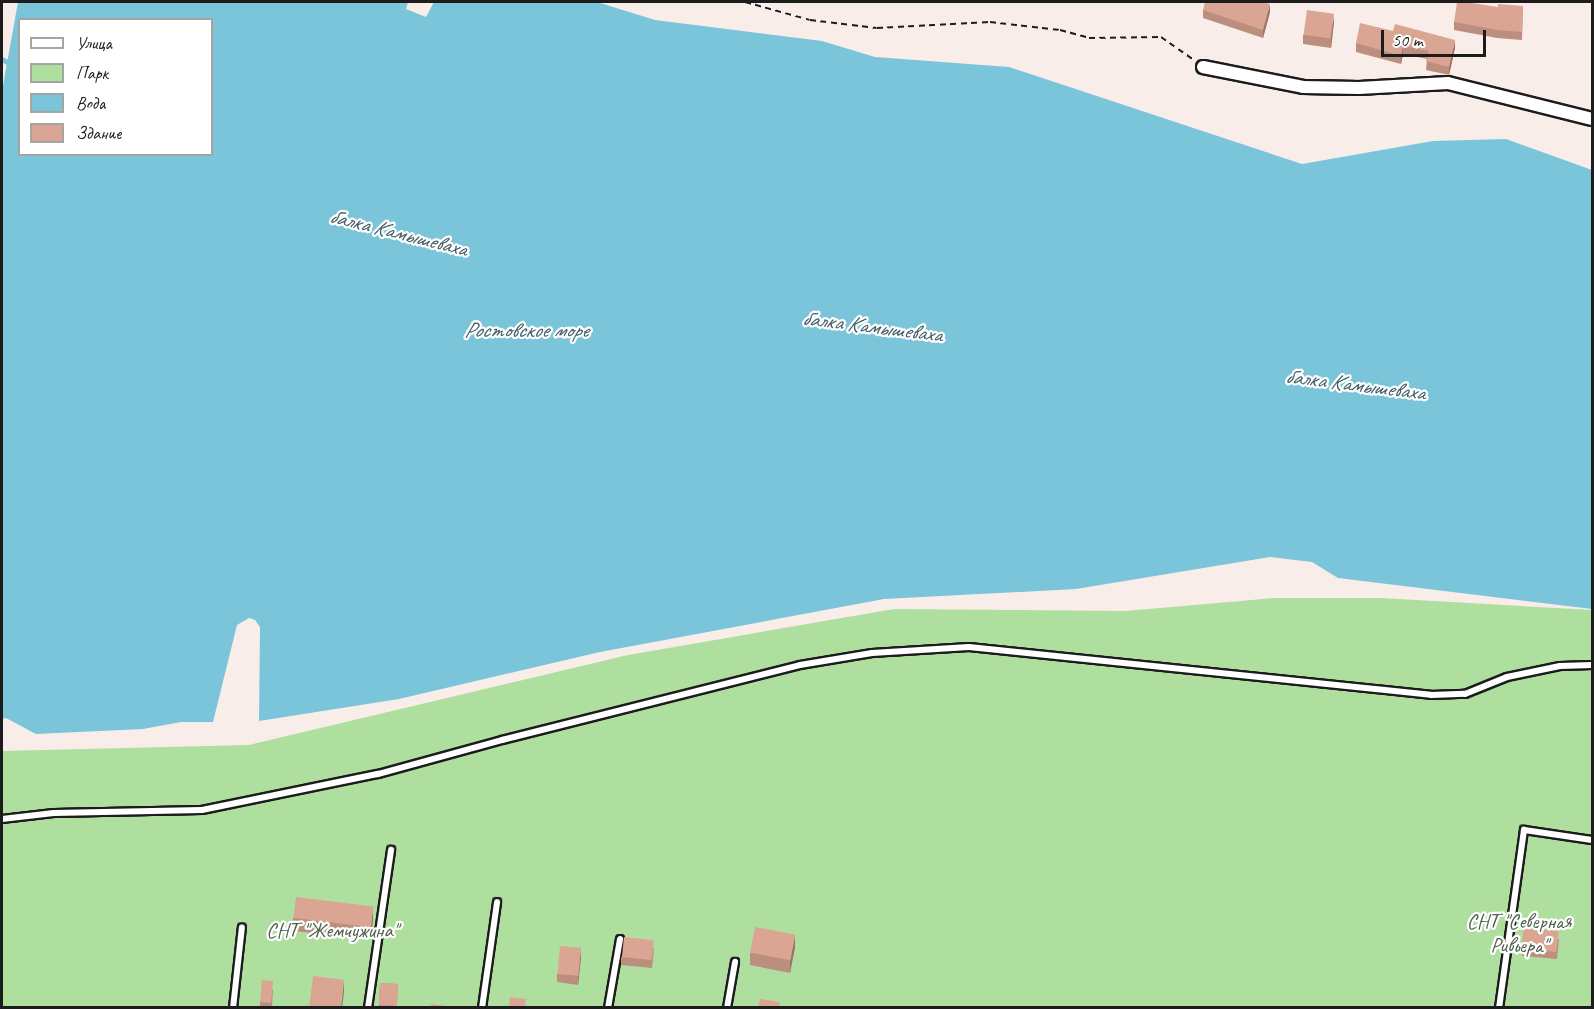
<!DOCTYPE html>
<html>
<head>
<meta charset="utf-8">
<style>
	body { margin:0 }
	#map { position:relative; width:1594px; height:1009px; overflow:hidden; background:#f8ede9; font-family:Caveat,sans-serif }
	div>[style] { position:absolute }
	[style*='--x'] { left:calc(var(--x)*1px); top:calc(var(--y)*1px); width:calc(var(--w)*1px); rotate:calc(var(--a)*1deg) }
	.green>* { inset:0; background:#afdf9f }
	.water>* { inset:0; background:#7bc5db }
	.stream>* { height:4.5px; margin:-2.25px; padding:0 2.25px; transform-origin:2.25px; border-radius:2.25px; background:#7bc5db }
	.path>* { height:2px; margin-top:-1px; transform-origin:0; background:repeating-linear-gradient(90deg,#1c1c1c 0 6px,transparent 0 10.5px) }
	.roads { filter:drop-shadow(2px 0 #1c1c1c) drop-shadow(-2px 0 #1c1c1c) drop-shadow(0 2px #1c1c1c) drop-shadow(0 -2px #1c1c1c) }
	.lane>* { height:6px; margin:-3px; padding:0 3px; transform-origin:3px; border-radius:3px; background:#fff }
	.street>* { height:12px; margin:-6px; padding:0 6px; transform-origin:6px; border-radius:6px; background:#fff }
	.wall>* { inset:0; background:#bc8e7e; transform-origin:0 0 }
	.shaded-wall>* { inset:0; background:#997467 }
	.building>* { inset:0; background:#dba593; transform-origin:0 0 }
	span { translate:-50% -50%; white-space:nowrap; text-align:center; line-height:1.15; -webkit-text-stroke:4.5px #fff; paint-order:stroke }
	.park-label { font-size:21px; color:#4f604a }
	.water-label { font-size:22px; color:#426068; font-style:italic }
	.frame { position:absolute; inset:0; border:3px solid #1c1c1c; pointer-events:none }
	.legend { position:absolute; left:18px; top:18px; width:195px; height:138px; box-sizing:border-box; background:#fff; border:2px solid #a4a4a4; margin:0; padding:8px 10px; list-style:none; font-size:18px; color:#1c1c1c }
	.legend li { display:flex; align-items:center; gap:12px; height:30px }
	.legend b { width:30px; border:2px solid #a4a4a4 }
	.scale { position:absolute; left:1381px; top:30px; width:105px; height:27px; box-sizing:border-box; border:3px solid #1c1c1c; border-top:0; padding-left:8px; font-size:18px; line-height:21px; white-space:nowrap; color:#1c1c1c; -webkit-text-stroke:4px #fff; paint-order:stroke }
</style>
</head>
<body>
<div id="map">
	<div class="green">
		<div style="clip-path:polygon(1274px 598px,1381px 598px,1592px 610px,1592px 1007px,2px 1007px,2px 751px,249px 745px,628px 655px,894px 609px,1125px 611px)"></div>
	</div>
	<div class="water">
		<div style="clip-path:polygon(evenodd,18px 2px,408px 2px,406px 9px,426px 17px,434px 2px,597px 2px,655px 20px,822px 41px,875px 57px,1009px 67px,1302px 164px,1433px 141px,1506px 139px,1592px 170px,1592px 609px,1338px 578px,1312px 562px,1270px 557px,1076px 589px,884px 599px,600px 652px,399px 699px,259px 721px,260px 627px,255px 620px,249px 618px,237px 625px,213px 722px,181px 722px,143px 729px,36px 734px,6px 718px,2px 719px,2px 91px,18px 2px,20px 20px,212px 20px,212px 154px,20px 154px,20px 20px)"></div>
	</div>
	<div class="stream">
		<div style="--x:2;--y:59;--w:21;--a:29"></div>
	</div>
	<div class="path">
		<div style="--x:745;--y:2;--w:67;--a:15.5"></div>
		<div style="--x:810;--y:20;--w:67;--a:6.8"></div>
		<div style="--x:877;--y:28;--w:113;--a:-3"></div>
		<div style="--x:990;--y:22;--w:70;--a:6.5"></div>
		<div style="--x:1060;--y:30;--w:30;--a:15"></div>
		<div style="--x:1089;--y:38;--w:72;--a:-0.8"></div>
		<div style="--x:1161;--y:37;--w:39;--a:35"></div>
	</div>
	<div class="roads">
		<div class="lane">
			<div style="--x:2;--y:819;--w:52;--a:-6.6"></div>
			<div style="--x:54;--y:813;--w:148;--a:-1.2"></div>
			<div style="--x:202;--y:810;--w:180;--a:-11.6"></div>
			<div style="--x:378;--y:774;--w:129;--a:-15.3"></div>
			<div style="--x:502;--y:740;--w:307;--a:-14.1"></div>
			<div style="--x:800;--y:665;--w:73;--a:-9.5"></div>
			<div style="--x:872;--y:653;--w:97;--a:-3.5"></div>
			<div style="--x:969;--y:647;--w:464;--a:5.9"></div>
			<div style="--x:1431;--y:695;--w:34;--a:-2"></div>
			<div style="--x:1465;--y:694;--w:45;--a:-22"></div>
			<div style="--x:1507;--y:677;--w:54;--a:-11.7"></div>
			<div style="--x:1560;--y:666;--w:32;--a:-2"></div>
			<div style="--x:233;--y:1008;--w:81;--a:-83.7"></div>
			<div style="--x:368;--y:1008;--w:160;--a:-81.7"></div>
			<div style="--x:482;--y:1008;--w:107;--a:-81.9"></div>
			<div style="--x:608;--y:1008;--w:70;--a:-80.1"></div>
			<div style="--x:727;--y:1008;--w:47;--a:-80.1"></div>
			<div style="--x:1499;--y:1008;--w:180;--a:-82"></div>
			<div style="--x:1524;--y:830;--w:69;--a:8.4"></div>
		</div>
		<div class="street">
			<div style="--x:1203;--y:67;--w:102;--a:11.3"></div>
			<div style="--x:1303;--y:87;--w:56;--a:1"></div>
			<div style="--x:1359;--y:88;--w:89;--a:-3.2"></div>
			<div style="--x:1448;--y:83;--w:148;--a:14"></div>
		</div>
	</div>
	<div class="wall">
		<div style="clip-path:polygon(1523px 6px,1522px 40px,1497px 38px,1454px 30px,1454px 22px,1498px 7px)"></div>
		<div style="clip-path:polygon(1203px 10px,1270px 12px,1263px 38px,1203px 18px)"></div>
		<div style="clip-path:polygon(1334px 22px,1331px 48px,1303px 44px,1303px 35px)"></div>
		<div style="clip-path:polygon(1356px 43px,1455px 48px,1449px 75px,1426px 70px,1427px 59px,1403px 54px,1401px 64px,1356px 52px)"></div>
		<div style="clip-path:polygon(293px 918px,373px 918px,371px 939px,293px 931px)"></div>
		<div style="clip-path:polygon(1559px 939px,1557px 959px,1522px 956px,1522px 948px)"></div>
		<div style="clip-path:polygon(795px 947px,790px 973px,750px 965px,750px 953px)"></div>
		<div style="clip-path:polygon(654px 948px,652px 968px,621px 965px,621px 957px)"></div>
		<div style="clip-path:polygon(581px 957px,578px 985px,557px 982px,557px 974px)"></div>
		<div style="left:380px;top:983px;width:18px;height:25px;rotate:3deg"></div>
		<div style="clip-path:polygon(273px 989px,272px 1008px,260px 1008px,260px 1002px)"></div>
	</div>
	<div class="shaded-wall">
		<div style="clip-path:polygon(1270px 4px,1270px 12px,1263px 38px,1263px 30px)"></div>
		<div style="clip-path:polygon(1334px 14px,1334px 22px,1331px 48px,1331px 40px)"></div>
		<div style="clip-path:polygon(1455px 40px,1455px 48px,1449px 75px,1449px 67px)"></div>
		<div style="clip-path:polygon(1403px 46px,1403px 54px,1401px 64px,1401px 56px)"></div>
		<div style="clip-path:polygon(373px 906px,373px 918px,371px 939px,371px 927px)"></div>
		<div style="clip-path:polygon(795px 935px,795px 947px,790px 973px,790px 961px)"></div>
		<div style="clip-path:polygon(581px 948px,581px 957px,578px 985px,578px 976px)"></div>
		<div style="clip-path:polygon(344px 980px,344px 992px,342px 1008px,341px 1008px)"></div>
	</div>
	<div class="building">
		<div style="clip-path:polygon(1205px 2px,1263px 2px,1270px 4px,1263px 30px,1203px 10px)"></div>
		<div style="clip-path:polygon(1457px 2px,1465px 2px,1498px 7px,1498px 4px,1523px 6px,1522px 32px,1497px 30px,1454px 22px)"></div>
		<div style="left:1307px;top:10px;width:27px;height:25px;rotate:8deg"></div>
		<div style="clip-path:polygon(1360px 23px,1393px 31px,1395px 24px,1455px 40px,1449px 67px,1426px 61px,1429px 51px,1403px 46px,1401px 56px,1356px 43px)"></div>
		<div style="left:296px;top:897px;width:78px;height:21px;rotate:7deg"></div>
		<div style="left:755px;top:927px;width:41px;height:26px;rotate:11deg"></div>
		<div style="left:1524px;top:927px;width:35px;height:21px;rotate:7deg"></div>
		<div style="left:624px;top:937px;width:30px;height:20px;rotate:6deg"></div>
		<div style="left:560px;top:946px;width:21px;height:28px;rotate:5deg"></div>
		<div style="left:313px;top:976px;width:31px;height:31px;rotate:7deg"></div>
		<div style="left:262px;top:980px;width:11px;height:22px;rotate:5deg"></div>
		<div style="left:380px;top:983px;width:18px;height:22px;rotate:3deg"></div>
		<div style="clip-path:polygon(510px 997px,526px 999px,525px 1004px,528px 1008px,509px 1008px)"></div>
		<div style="clip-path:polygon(760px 999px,780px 1002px,779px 1008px,758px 1008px)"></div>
		<div style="clip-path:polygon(431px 1004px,447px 1006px,447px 1008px,431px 1008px)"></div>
	</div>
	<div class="park-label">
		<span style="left:1519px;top:933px">СНТ "Северная<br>Ривьера"</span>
		<span style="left:332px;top:930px">СНТ "Жемчужина"</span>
	</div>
	<div class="water-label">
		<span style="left:398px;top:233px;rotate:14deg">балка Камышеваха</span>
		<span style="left:872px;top:327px;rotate:7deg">балка Камышеваха</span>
		<span style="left:526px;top:331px">Ростовское море</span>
		<span style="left:1355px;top:385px;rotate:7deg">балка Камышеваха</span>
	</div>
	<div class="frame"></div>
	<ul class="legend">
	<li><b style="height:8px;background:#fff"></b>Улица</li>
	<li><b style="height:16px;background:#afdf9f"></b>Парк</li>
	<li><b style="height:16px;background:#7bc5db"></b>Вода</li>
	<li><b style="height:16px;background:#dba593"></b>Здание</li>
	</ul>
	<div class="scale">50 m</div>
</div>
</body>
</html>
